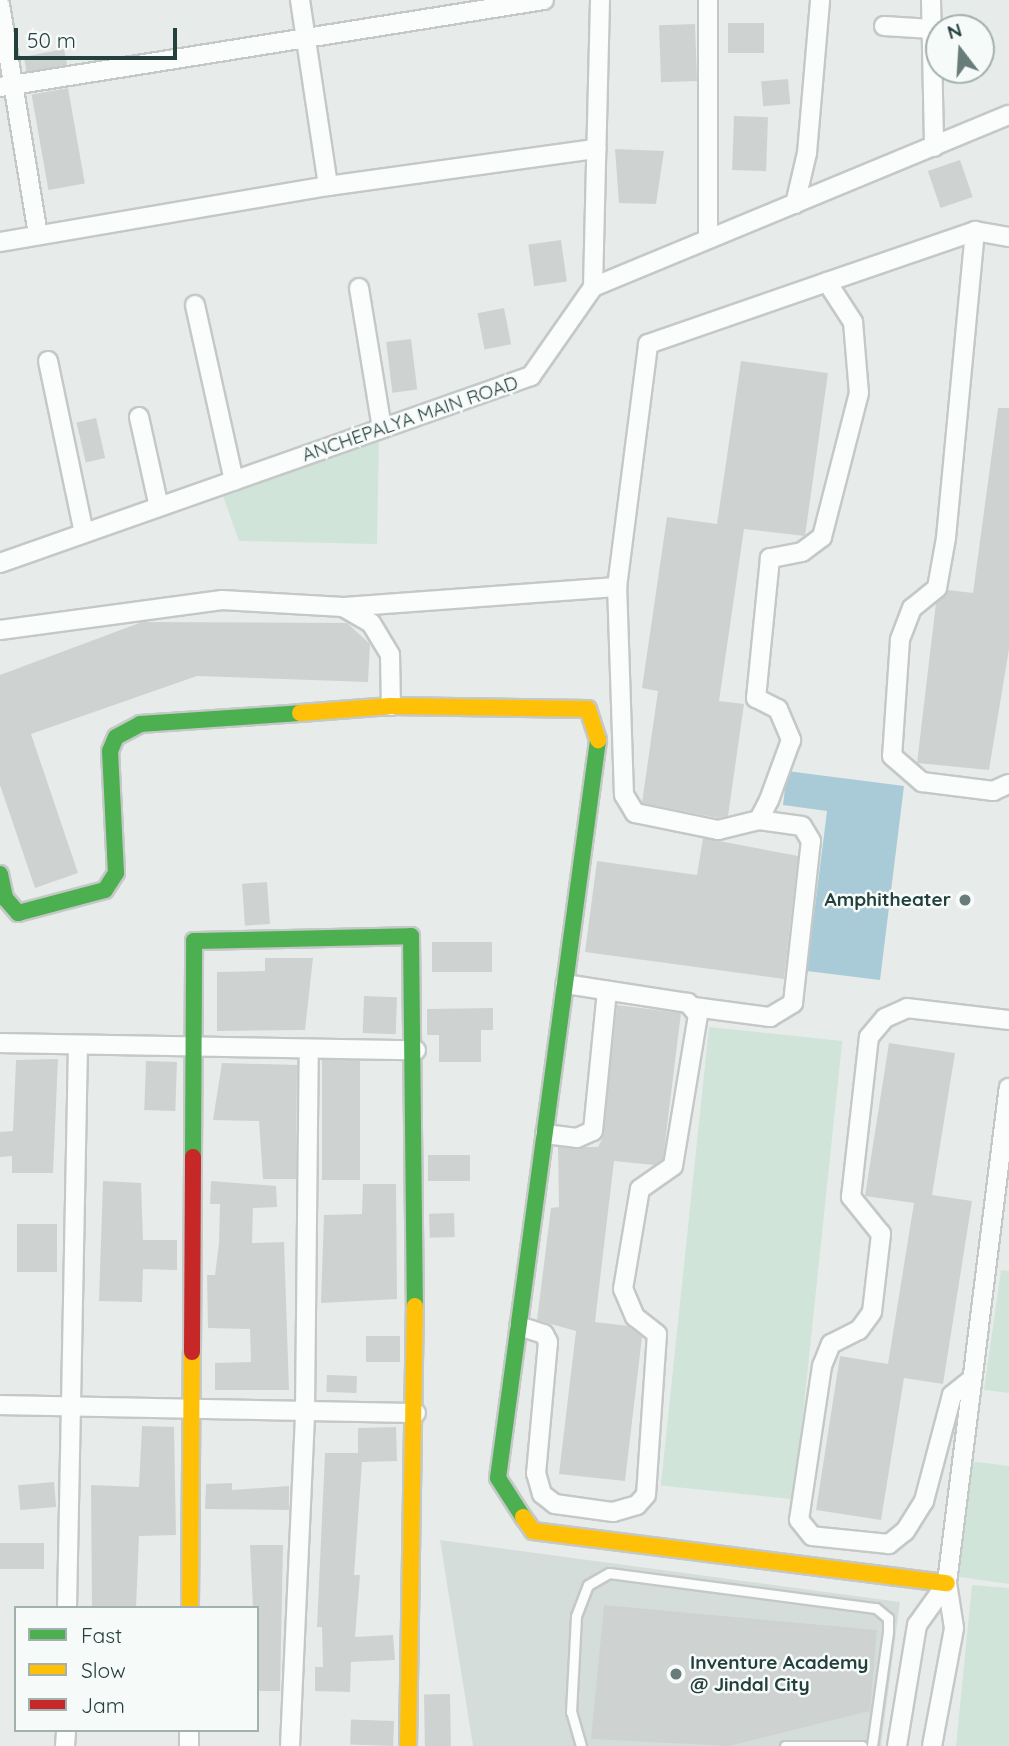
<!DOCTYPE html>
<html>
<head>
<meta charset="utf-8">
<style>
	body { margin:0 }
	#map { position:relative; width:1009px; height:1746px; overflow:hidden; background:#e7ecea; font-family:Quicksand,sans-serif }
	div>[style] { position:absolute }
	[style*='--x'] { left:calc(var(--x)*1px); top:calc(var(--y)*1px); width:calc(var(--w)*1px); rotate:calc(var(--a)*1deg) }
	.built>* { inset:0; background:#d5dddb }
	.green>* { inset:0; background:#d1e4da; transform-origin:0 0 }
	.water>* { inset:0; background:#a9cbd8 }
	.building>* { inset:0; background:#ced3d2; transform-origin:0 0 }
	.roads { filter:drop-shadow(2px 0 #c4c9c7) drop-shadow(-2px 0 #c4c9c7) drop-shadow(0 2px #c4c9c7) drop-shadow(0 -2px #c4c9c7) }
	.lane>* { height:9px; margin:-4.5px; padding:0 4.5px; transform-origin:4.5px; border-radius:4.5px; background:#fbfcfc }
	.street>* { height:18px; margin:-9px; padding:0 9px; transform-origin:9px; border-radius:9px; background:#fbfcfc }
	.fast>* { height:16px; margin:-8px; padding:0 8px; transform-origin:8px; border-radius:8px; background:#4caf50 }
	.slow>* { height:16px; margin:-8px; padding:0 8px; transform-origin:8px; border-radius:8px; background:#ffc107 }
	.jam>* { height:16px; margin:-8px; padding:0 8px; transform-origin:8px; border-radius:8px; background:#c62828 }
	.dots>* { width:19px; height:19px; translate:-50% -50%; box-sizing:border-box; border:4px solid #f6faf9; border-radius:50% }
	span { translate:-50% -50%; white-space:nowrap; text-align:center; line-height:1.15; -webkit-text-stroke:5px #f6faf9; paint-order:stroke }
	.street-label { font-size:19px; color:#24403d }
	.poi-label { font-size:19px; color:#24403d; font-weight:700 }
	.right { translate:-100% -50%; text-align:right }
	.left { translate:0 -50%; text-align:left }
	.legend { position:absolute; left:14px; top:1606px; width:245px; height:126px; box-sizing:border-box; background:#f6faf9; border:2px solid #a2b0ae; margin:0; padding:9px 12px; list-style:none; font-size:21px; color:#24403d }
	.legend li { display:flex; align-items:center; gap:14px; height:35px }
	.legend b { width:35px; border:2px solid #a2b0ae }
	.north { position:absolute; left:925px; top:14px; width:70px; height:70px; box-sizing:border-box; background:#f6faf9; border:2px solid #a2b0ae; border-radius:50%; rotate:343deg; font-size:19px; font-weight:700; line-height:28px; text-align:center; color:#24403d }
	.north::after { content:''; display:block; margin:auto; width:24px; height:32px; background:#687c7a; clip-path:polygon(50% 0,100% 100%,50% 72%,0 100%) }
	.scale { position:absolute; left:14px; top:28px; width:163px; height:32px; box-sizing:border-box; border:4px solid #24403d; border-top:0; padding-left:9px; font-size:21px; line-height:24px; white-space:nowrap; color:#24403d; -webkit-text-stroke:5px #f6faf9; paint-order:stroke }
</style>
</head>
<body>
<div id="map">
	<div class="built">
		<div style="clip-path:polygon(440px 1540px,900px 1602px,881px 1746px,473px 1746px)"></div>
	</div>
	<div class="green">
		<div style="clip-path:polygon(379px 441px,377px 544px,239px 541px,223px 496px)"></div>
		<div style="left:709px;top:1027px;width:134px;height:461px;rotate:6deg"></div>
		<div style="clip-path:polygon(1001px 1270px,1009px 1271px,1009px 1393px,984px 1390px)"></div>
		<div style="clip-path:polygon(969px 1461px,1009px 1466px,1009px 1584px,953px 1576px)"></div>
		<div style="clip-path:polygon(972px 1585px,1009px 1588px,1009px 1746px,956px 1746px)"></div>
	</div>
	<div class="water">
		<div style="clip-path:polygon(787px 771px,904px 786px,880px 980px,807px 971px,827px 811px,783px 805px)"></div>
	</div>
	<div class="building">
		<div style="left:728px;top:23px;width:36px;height:30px"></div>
		<div style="left:695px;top:24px;width:57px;height:36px;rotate:88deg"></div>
		<div style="left:64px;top:49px;width:16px;height:41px;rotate:79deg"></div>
		<div style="left:788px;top:79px;width:25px;height:27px;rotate:85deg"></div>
		<div style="left:68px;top:88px;width:97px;height:37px;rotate:80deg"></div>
		<div style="left:734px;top:116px;width:34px;height:54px;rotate:2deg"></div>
		<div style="clip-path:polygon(615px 149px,664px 151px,656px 204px,619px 203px)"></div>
		<div style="left:960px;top:160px;width:39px;height:34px;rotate:71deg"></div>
		<div style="left:561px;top:240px;width:42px;height:33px;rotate:82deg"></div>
		<div style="left:504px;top:308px;width:37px;height:27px;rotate:79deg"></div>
		<div style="left:411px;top:339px;width:51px;height:25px;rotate:83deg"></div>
		<div style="clip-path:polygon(741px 361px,828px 373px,805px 536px,744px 529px,719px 701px,744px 704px,728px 816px,718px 818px,642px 803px,658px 691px,642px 688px,667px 517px,717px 524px)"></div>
		<div style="clip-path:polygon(998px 408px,1009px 408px,1009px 649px,989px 770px,917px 763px,936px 603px,948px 590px,973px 593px)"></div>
		<div style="left:96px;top:418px;width:41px;height:20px;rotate:77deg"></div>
		<div style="clip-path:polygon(142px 622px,347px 623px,370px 644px,368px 682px,197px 676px,31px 734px,78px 873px,35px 888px,0 785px,0 675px)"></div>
		<div style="clip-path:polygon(703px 838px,798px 856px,784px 979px,585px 952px,597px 861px,697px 875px)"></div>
		<div style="left:267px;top:882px;width:42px;height:25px;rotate:86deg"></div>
		<div style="left:492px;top:942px;width:30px;height:60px;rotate:90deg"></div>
		<div style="clip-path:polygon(265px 958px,313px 958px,305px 1030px,217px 1031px,217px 972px,265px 971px)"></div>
		<div style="left:364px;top:996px;width:33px;height:37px;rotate:2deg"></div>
		<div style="clip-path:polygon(617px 1005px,681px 1013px,663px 1159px,654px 1165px,614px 1161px,595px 1322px,628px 1326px,642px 1337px,625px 1481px,559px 1474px,576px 1331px,537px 1320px,551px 1208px,559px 1207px,558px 1147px,598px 1147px,603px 1137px)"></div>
		<div style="clip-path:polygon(493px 1008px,493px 1030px,481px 1030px,481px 1062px,439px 1062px,439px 1035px,427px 1035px,427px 1009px)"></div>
		<div style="clip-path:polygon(889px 1043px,955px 1053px,932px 1195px,972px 1201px,943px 1384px,904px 1378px,881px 1520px,816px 1510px,840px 1356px,888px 1364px,914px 1203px,865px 1196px)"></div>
		<div style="clip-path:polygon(58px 1059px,53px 1173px,12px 1173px,12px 1156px,0 1157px,0 1132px,13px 1131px,16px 1060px)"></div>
		<div style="left:322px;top:1060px;width:38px;height:120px"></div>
		<div style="left:146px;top:1061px;width:31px;height:49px;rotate:2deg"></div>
		<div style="clip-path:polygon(222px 1063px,297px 1065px,296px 1179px,263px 1179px,259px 1121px,213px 1120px)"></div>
		<div style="left:428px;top:1155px;width:42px;height:26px"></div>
		<div style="clip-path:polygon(103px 1181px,141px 1183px,143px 1240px,177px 1240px,177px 1270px,143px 1269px,142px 1302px,99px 1301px)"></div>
		<div style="clip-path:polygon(211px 1181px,276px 1186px,277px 1207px,253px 1208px,252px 1243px,284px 1242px,289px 1390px,215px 1390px,215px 1363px,251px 1362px,250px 1329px,208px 1328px,207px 1275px,215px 1275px,219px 1243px,220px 1204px,210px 1204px)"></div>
		<div style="clip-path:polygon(363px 1184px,396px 1184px,397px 1299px,321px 1303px,324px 1215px,362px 1214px)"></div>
		<div style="left:454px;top:1213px;width:24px;height:25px;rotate:88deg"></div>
		<div style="left:17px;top:1224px;width:40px;height:48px"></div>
		<div style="left:366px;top:1336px;width:34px;height:26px"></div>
		<div style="left:327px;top:1375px;width:30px;height:17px;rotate:2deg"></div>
		<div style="clip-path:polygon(142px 1426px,174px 1427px,176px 1535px,139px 1536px,136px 1608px,92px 1608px,91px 1485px,139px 1487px)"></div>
		<div style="clip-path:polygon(396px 1427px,397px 1461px,362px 1462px,354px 1575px,360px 1575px,355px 1637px,393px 1635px,395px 1660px,351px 1662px,350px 1692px,315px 1691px,315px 1667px,323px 1667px,322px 1627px,317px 1627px,325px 1453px,358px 1453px,358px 1428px)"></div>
		<div style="left:54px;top:1482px;width:25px;height:36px;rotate:85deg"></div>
		<div style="clip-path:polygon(232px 1483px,232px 1490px,289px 1486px,289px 1510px,205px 1509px,206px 1484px)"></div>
		<div style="left:0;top:1543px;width:44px;height:26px"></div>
		<div style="clip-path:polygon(250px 1545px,283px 1545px,280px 1691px,257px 1691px)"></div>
		<div style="clip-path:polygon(604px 1605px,877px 1630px,870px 1711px,729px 1746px,591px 1739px)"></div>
		<div style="left:450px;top:1694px;width:52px;height:26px;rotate:89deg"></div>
		<div style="left:394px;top:1721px;width:25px;height:43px;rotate:92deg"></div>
	</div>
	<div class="roads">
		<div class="lane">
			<div style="--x:581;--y:1746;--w:35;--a:-106"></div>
			<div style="--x:571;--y:1712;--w:96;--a:-87"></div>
			<div style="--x:576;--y:1616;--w:33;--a:-69"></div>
			<div style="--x:588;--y:1585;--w:24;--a:-30"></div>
			<div style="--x:609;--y:1573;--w:269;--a:7.5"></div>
			<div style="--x:876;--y:1608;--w:16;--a:40"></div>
			<div style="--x:888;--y:1618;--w:14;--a:90"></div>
			<div style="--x:888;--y:1632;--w:115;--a:98"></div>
			<div style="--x:785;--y:1746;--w:77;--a:0"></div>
		</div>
		<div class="street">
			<div style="--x:300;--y:0;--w:188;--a:81.4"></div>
			<div style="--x:328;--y:186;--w:271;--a:-7.9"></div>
			<div style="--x:931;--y:0;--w:147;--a:88.8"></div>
			<div style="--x:0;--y:5;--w:232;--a:80.6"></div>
			<div style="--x:884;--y:26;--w:48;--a:3.6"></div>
			<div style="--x:0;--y:87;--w:551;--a:-9.09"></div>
			<div style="--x:795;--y:204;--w:52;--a:-76.8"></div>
			<div style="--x:807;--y:153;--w:154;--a:-85.1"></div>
			<div style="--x:975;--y:231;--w:308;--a:95.4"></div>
			<div style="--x:946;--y:538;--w:51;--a:100.2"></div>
			<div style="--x:937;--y:588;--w:32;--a:141"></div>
			<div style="--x:912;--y:608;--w:34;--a:111"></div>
			<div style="--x:900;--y:640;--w:116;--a:93.9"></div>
			<div style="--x:892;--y:756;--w:40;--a:41"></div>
			<div style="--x:922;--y:782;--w:72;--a:7.2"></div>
			<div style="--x:993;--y:791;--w:17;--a:-24"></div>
			<div style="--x:708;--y:239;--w:239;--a:-90"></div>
			<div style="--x:0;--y:242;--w:333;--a:-9.7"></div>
			<div style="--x:827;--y:282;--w:48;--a:57"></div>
			<div style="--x:853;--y:322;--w:71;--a:85.2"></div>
			<div style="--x:859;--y:393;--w:149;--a:104.4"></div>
			<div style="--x:822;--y:537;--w:25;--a:143"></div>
			<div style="--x:802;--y:552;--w:33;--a:169"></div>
			<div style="--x:770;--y:558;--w:141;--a:95.7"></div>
			<div style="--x:756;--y:698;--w:25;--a:27"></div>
			<div style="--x:778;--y:709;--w:34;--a:67"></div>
			<div style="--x:791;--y:740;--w:64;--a:110.1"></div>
			<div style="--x:769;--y:800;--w:22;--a:117"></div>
			<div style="--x:759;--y:820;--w:42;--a:166.3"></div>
			<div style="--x:718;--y:830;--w:85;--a:-168.4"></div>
			<div style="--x:635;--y:813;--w:21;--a:-121"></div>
			<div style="--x:624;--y:795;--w:208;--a:-91.9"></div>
			<div style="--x:617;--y:587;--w:245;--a:-82.7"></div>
			<div style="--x:648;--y:344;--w:189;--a:-19.1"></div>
			<div style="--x:827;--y:282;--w:157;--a:-19"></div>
			<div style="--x:975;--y:231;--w:35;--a:10"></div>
			<div style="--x:593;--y:287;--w:287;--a:-88.6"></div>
			<div style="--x:359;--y:288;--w:142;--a:80.7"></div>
			<div style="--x:195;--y:305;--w:180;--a:77.5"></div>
			<div style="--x:48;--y:361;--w:176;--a:78.2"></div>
			<div style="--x:139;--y:417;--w:92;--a:77.5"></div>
			<div style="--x:0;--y:563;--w:563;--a:-19.4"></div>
			<div style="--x:531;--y:376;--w:108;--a:-55.1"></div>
			<div style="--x:593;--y:287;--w:450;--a:-22.5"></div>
			<div style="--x:343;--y:607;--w:275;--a:-4.2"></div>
			<div style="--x:0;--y:630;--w:224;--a:-7.7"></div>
			<div style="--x:222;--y:600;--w:121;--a:3.3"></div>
			<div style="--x:343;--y:607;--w:32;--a:30"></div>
			<div style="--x:371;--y:623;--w:37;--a:59"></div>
			<div style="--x:390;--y:655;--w:51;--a:88.9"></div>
			<div style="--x:694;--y:1007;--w:77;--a:7.5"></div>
			<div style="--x:770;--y:1017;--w:27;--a:-31"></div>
			<div style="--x:793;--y:1003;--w:163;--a:-83.7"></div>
			<div style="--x:811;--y:841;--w:17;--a:-121"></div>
			<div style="--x:802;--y:826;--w:43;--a:-172.1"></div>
			<div style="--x:0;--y:1043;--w:416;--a:1"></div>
			<div style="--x:545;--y:1134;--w:32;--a:7"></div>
			<div style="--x:577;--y:1138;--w:17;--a:-24"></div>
			<div style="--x:593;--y:1131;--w:141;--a:-84.3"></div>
			<div style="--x:519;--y:1326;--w:26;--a:18"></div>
			<div style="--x:544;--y:1334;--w:9;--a:63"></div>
			<div style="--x:548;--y:1342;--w:132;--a:95.2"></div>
			<div style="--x:536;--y:1473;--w:22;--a:74"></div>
			<div style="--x:542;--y:1494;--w:16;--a:38"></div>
			<div style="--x:555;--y:1504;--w:59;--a:7.9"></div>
			<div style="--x:613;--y:1512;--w:25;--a:-16"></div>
			<div style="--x:637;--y:1505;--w:13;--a:-48"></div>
			<div style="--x:646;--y:1495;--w:161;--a:-86.1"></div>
			<div style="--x:657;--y:1334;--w:28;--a:-142"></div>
			<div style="--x:635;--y:1317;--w:30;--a:-113"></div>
			<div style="--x:623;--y:1289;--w:101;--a:-80.4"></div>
			<div style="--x:640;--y:1189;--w:40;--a:-34.9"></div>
			<div style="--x:673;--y:1166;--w:153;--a:-80.6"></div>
			<div style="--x:698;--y:1015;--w:16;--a:-130"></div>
			<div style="--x:688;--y:1003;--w:124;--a:-171.2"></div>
			<div style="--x:972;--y:1379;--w:26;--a:141"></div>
			<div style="--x:952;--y:1395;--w:110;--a:104.8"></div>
			<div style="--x:924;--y:1501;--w:36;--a:122"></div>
			<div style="--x:905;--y:1531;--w:21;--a:141"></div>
			<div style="--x:889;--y:1544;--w:77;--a:-174.1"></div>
			<div style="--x:812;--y:1536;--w:21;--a:-129"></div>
			<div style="--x:799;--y:1520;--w:156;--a:-81.5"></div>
			<div style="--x:822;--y:1366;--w:24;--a:-68"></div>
			<div style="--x:831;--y:1344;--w:31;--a:-27"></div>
			<div style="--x:859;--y:1330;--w:22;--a:-54"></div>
			<div style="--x:872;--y:1312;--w:79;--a:-83.4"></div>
			<div style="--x:881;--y:1234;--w:48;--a:-129"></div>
			<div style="--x:851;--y:1197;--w:161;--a:-83.6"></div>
			<div style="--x:869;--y:1037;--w:25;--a:-50"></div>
			<div style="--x:885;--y:1018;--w:24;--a:-24"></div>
			<div style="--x:907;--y:1008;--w:103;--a:6.7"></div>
			<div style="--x:0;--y:1405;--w:416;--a:1.1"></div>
			<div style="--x:67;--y:1608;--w:561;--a:-88.88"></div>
			<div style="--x:65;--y:1746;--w:16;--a:-86"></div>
			<div style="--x:189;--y:1746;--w:16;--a:-90"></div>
			<div style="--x:290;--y:1746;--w:336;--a:-87.4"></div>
			<div style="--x:305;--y:1410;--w:361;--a:-89.4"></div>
			<div style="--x:897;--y:1746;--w:123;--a:-80.6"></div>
			<div style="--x:917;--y:1625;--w:52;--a:-54.5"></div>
			<div style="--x:932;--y:1746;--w:120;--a:-79.4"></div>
			<div style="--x:954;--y:1628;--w:46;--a:-98.8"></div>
			<div style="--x:947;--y:1583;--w:499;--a:-82.9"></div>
		</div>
		<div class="fast">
			<div style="--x:0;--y:874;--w:25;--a:78"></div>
			<div style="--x:5;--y:898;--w:20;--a:49"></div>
			<div style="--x:18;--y:913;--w:90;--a:-14.8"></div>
			<div style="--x:105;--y:890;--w:20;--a:-57"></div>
			<div style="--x:116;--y:873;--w:122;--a:-92.8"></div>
			<div style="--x:110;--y:751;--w:15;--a:-67"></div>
			<div style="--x:116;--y:737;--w:27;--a:-28"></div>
			<div style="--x:140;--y:724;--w:160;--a:-3.9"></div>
			<div style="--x:193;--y:1157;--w:216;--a:-89.7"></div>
			<div style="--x:194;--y:941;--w:217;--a:-1.3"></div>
			<div style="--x:411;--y:936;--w:370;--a:89.4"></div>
			<div style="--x:523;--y:1517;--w:46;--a:-122.7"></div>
			<div style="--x:498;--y:1478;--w:745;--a:-82.28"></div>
		</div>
		<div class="slow">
			<div style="--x:300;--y:713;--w:91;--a:-4.4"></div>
			<div style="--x:391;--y:706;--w:197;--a:0.9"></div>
			<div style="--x:588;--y:709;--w:33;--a:72"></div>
			<div style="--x:523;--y:1517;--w:17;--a:54"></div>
			<div style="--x:533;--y:1531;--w:417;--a:7.2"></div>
			<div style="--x:190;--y:1608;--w:256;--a:-89.6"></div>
			<div style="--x:408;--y:1746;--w:440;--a:-89.1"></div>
		</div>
		<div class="jam">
			<div style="--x:192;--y:1352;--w:195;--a:-89.7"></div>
		</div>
	</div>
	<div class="dots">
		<div style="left:965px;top:900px;background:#687c7a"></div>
		<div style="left:676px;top:1674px;background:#687c7a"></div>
	</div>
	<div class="street-label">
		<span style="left:410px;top:419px;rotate:-19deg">ANCHEPALYA MAIN ROAD</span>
	</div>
	<div class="poi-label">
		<span class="right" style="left:951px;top:900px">Amphitheater</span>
		<span class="left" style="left:690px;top:1674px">Inventure Academy<br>@ Jindal City</span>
	</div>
	<ul class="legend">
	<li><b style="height:9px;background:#4caf50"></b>Fast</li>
	<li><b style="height:9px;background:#ffc107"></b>Slow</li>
	<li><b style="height:9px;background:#c62828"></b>Jam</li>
	</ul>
	<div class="north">N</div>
	<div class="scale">50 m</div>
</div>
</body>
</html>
